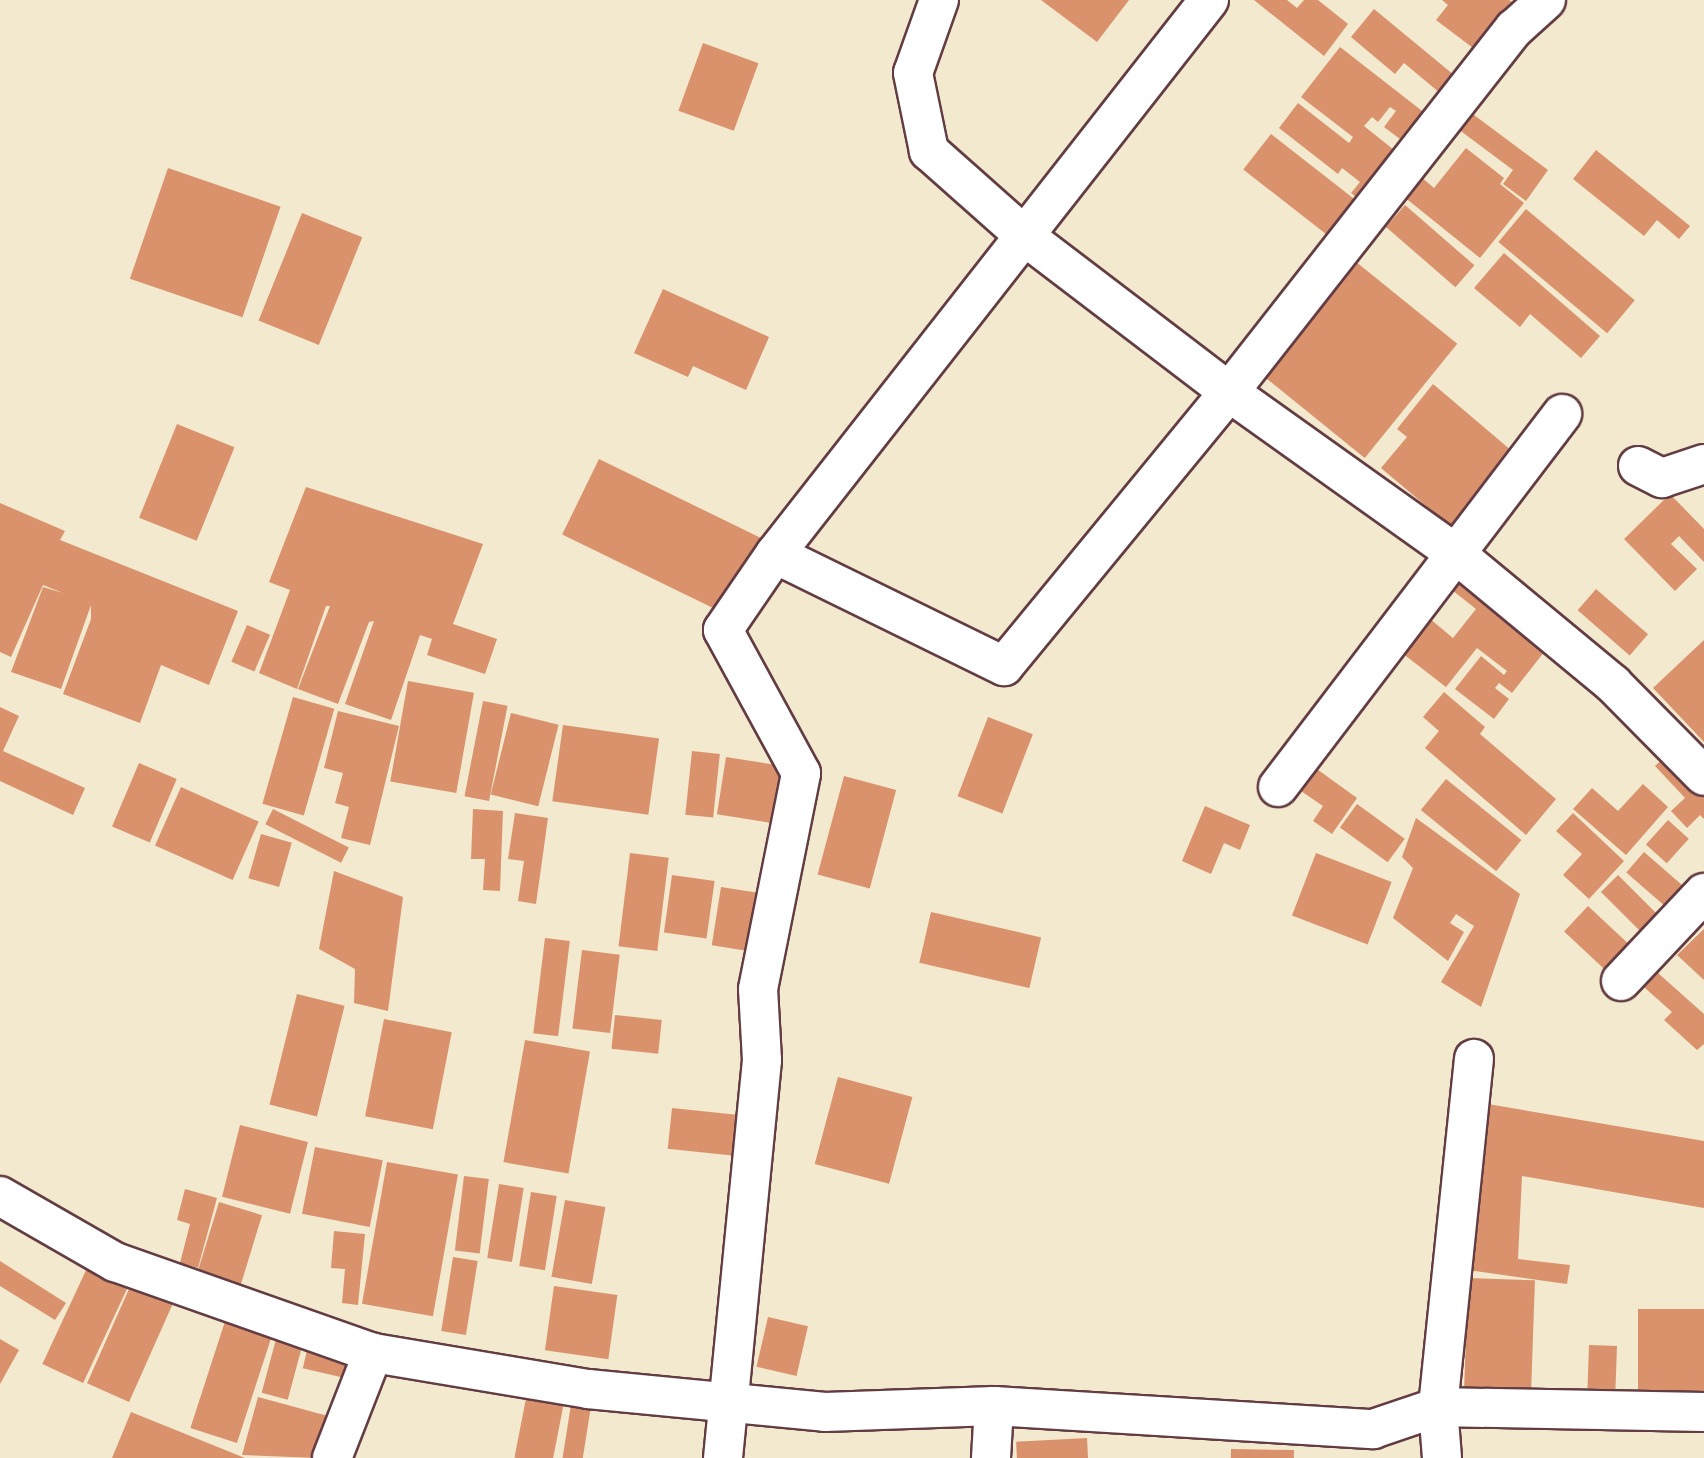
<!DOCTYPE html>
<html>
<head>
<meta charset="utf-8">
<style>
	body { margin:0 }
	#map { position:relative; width:1704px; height:1458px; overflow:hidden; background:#f2e9ce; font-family:"Gentium Book Plus",serif }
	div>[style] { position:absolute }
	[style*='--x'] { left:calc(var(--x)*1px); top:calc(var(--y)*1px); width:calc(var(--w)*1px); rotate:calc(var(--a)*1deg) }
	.building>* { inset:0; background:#da926d; transform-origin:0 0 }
	.roads { filter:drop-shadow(2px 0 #633d43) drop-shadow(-2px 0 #633d43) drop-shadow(0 2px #633d43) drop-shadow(0 -2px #633d43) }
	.minor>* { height:38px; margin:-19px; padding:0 19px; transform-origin:19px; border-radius:19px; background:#fff }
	span { translate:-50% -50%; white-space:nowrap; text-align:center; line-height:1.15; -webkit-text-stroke:7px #fcf5e5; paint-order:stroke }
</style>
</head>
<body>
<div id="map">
	<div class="building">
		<div style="clip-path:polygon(1041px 0,1129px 0,1097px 42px)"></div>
		<div style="clip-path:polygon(1254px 0,1287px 0,1297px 8px,1304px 0,1318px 0,1348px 24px,1324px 56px)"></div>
		<div style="clip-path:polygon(1442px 0,1509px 0,1514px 3px,1477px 51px,1436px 20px,1448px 5px)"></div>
		<div style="clip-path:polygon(1374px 9px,1460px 80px,1446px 98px,1404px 63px,1395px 74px,1351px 37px)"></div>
		<div style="left:703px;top:43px;width:59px;height:72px;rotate:20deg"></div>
		<div style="clip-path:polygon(1340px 47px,1426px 114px,1404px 142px,1384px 127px,1396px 111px,1390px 107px,1378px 122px,1372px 117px,1364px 126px,1394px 150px,1383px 164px,1390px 169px,1363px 203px,1351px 193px,1360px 182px,1342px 168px,1338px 174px,1279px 128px,1298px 103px,1349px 143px,1353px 137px,1301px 97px)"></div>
		<div style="clip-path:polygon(1466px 109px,1548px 170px,1526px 201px,1503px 184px,1513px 170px,1454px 126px)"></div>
		<div style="left:1271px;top:134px;width:115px;height:45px;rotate:38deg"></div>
		<div style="clip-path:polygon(1466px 148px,1504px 178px,1500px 184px,1524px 203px,1480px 258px,1403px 196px,1420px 176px,1434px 188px)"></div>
		<div style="clip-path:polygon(1596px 150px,1690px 226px,1679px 239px,1657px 220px,1644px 236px,1573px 179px)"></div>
		<div style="left:168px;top:168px;width:119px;height:117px;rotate:19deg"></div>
		<div style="left:1405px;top:205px;width:92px;height:29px;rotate:41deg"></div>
		<div style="left:1526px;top:209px;width:142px;height:43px;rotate:40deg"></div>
		<div style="left:302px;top:213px;width:65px;height:116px;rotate:22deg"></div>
		<div style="clip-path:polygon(1504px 253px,1600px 336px,1581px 358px,1530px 314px,1520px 327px,1474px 288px)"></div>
		<div style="left:1350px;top:257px;width:138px;height:147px;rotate:39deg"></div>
		<div style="clip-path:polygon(663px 289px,769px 337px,746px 390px,693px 366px,688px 377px,634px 353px)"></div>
		<div style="clip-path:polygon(1433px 384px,1519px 457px,1457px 532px,1381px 468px,1407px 437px,1397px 429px)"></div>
		<div style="left:177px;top:424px;width:62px;height:101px;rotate:22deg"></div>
		<div style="left:599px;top:459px;width:189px;height:84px;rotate:26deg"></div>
		<div style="clip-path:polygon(306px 487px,483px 544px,453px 624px,497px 639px,485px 674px,427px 655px,432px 639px,420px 635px,391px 720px,345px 704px,374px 621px,369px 622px,338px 704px,298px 689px,330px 606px,326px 606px,297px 689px,259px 673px,290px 590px,269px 582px)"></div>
		<div style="clip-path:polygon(1670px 494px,1704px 529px,1704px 562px,1679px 536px,1671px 544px,1697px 569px,1675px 591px,1624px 539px)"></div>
		<div style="clip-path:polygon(0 503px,65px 531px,60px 540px,238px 611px,209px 685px,161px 665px,140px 723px,63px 694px,91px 619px,91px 605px,61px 689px,11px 672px,43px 587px,63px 593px,43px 585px,11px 657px,0 652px)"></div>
		<div style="clip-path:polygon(1462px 578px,1548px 647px,1512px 693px,1499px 683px,1495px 688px,1509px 699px,1494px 719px,1455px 689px,1481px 656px,1504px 675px,1507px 671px,1477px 648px,1446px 687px,1402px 653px,1429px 618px,1453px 638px,1476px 609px,1452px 590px)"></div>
		<div style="left:1596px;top:589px;width:69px;height:28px;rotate:41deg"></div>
		<div style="left:247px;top:625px;width:25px;height:40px;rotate:23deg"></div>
		<div style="clip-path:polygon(1704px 640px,1704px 742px,1653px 688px)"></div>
		<div style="left:408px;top:681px;width:67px;height:102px;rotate:10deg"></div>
		<div style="clip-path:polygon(1444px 692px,1485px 727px,1480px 734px,1556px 799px,1526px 835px,1425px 748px,1439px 731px,1423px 717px)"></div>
		<div style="left:293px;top:697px;width:43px;height:111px;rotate:16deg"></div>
		<div style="left:483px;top:701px;width:25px;height:97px;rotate:11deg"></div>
		<div style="clip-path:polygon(0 707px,19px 716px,3px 751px,85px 788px,73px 815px,0 781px)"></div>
		<div style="clip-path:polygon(338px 711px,399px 726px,370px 845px,341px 838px,349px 807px,335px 803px,343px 773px,324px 768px)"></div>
		<div style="left:511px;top:713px;width:49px;height:84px;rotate:14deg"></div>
		<div style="left:988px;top:717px;width:48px;height:85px;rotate:21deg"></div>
		<div style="left:563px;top:725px;width:97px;height:77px;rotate:8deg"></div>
		<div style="clip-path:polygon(1672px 750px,1704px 783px,1704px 819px,1700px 815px,1687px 828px,1671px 811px,1685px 798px,1655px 766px)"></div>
		<div style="left:692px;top:751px;width:28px;height:64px;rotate:6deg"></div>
		<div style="left:726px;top:757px;width:79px;height:58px;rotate:9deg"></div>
		<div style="left:139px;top:763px;width:41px;height:69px;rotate:23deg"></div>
		<div style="clip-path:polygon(1314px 767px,1357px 798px,1332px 834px,1313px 821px,1323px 806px,1298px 789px)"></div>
		<div style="left:844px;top:776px;width:54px;height:102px;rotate:15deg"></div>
		<div style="left:1446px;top:779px;width:97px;height:40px;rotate:39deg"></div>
		<div style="clip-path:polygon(1643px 784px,1668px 807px,1626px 855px,1573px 809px,1592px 788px,1618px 811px)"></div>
		<div style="left:181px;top:787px;width:85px;height:64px;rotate:24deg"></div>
		<div style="left:1357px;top:804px;width:59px;height:29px;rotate:36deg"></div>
		<div style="clip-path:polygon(1205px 806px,1250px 825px,1240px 850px,1224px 843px,1211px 874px,1182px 861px)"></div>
		<div style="left:273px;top:809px;width:85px;height:17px;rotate:27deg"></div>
		<div style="clip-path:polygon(473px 809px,503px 811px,500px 891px,483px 890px,485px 859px,471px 859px)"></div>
		<div style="clip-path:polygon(515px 813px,548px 818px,536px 904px,518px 901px,524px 861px,508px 859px)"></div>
		<div style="clip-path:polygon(1573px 813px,1624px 861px,1589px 899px,1563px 875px,1582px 854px,1556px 831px)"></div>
		<div style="clip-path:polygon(1416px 818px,1520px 894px,1481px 1007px,1441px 982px,1474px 926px,1456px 914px,1450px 923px,1464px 932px,1448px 961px,1393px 918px,1413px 868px,1402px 857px)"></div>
		<div style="left:1668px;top:820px;width:28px;height:33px;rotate:42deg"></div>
		<div style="left:261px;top:834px;width:32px;height:46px;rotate:16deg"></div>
		<div style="left:1644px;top:852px;width:58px;height:27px;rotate:41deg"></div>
		<div style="left:630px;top:853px;width:39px;height:94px;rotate:7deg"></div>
		<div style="left:1316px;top:853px;width:81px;height:67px;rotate:21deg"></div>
		<div style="clip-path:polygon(334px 871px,403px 897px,388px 1011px,354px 1003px,355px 969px,319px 949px)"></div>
		<div style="left:672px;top:875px;width:43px;height:58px;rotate:8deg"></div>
		<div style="left:1618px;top:875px;width:64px;height:24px;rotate:45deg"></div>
		<div style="left:721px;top:887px;width:56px;height:59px;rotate:9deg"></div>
		<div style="left:1588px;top:906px;width:68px;height:35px;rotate:43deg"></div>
		<div style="left:931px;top:912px;width:113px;height:52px;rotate:13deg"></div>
		<div style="clip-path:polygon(1704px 929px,1704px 980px,1677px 955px)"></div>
		<div style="left:545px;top:938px;width:25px;height:96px;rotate:7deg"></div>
		<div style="left:582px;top:950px;width:38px;height:79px;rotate:7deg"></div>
		<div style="clip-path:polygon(1649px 965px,1704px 1014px,1704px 1044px,1697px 1050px,1664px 1020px,1672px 1012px,1636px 980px)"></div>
		<div style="left:297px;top:994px;width:49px;height:114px;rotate:14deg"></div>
		<div style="left:615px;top:1015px;width:47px;height:34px;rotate:6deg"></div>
		<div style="left:384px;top:1019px;width:69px;height:99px;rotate:11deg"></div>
		<div style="left:525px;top:1040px;width:66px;height:124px;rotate:10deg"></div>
		<div style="left:838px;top:1077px;width:77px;height:90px;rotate:15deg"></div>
		<div style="clip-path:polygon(1482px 1103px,1704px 1141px,1704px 1208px,1522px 1176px,1518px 1259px,1570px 1265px,1567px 1284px,1468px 1270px)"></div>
		<div style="left:672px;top:1108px;width:79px;height:41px;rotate:6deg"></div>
		<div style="left:240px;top:1125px;width:70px;height:74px;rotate:14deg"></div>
		<div style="left:315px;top:1147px;width:69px;height:68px;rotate:11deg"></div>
		<div style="left:387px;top:1162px;width:72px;height:144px;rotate:10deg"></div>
		<div style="left:464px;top:1176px;width:25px;height:75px;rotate:7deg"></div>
		<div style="left:499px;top:1184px;width:25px;height:75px;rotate:9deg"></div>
		<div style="clip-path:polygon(185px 1189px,217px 1198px,198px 1268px,180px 1263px,190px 1224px,177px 1220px)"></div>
		<div style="left:531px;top:1192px;width:26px;height:75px;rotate:9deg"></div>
		<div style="left:565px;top:1200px;width:41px;height:78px;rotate:10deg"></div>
		<div style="left:219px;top:1202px;width:45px;height:77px;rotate:17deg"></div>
		<div style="clip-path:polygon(334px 1231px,365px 1234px,358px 1305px,342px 1303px,345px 1269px,331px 1268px)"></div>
		<div style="left:453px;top:1257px;width:25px;height:75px;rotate:9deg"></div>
		<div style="clip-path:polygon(0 1261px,66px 1303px,55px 1320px,0 1286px)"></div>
		<div style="left:88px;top:1266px;width:45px;height:108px;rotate:25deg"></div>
		<div style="left:1468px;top:1278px;width:67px;height:111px;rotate:2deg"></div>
		<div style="left:133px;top:1280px;width:46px;height:113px;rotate:24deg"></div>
		<div style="left:554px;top:1286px;width:64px;height:65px;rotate:8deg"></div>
		<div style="left:229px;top:1309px;width:49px;height:125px;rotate:18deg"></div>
		<div style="left:1704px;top:1309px;width:85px;height:66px;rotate:90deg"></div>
		<div style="left:768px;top:1317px;width:41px;height:51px;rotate:13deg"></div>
		<div style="left:279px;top:1328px;width:27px;height:67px;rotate:15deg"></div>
		<div style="left:310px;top:1337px;width:41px;height:32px;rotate:13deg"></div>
		<div style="clip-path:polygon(0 1339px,19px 1350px,0 1384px)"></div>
		<div style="left:1589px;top:1345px;width:28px;height:53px;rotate:2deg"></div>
		<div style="left:529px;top:1383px;width:38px;height:76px;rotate:11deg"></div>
		<div style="left:573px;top:1392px;width:20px;height:67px;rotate:9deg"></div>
		<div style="clip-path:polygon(258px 1397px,328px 1416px,317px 1458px,242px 1455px)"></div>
		<div style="clip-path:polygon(131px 1412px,245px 1458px,112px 1458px)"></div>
		<div style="left:1087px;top:1438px;width:20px;height:71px;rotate:87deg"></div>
		<div style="left:1231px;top:1449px;width:63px;height:9px;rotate:1deg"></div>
	</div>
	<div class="roads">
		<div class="minor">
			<div style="--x:939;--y:0;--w:77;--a:109.6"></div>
			<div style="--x:913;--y:73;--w:80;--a:78.4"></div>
			<div style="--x:929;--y:151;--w:131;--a:41.6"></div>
			<div style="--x:1027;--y:238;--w:254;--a:37.3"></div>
			<div style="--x:1229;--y:392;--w:279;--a:35.5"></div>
			<div style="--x:1456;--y:554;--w:204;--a:39.6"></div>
			<div style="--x:1613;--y:684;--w:129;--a:45.3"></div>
			<div style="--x:1209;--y:0;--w:704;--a:128.07"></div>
			<div style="--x:775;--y:554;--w:255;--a:26.1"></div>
			<div style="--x:1004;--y:666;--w:355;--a:-50.6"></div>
			<div style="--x:1229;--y:392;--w:462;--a:-51.9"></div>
			<div style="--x:1514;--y:29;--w:43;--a:-42.2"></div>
			<div style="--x:1638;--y:466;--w:27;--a:27"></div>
			<div style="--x:1662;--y:478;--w:44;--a:-18.4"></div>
			<div style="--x:1278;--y:787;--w:469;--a:-52.7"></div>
			<div style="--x:1621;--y:981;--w:121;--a:-46.7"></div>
			<div style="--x:0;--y:1196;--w:133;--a:29.9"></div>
			<div style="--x:115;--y:1262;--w:274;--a:19.4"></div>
			<div style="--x:332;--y:1458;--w:113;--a:-68.7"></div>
			<div style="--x:373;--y:1353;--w:218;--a:9.5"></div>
			<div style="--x:588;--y:1389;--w:238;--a:5.5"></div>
			<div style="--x:825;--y:1412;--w:169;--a:-2"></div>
			<div style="--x:994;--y:1406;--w:380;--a:3.5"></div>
			<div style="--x:1373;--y:1429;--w:69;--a:-18.7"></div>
			<div style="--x:1438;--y:1407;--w:266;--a:1.1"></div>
			<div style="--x:723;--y:1458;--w:400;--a:-84.4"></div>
			<div style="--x:762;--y:1060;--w:71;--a:-93.2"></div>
			<div style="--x:758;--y:989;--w:220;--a:-78.7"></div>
			<div style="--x:801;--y:773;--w:163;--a:-118.6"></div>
			<div style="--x:723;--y:630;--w:92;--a:-55.6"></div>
			<div style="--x:991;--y:1458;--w:52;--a:-86.7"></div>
			<div style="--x:1442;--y:1458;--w:51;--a:-94.5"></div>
			<div style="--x:1438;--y:1407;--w:350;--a:-84.1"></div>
		</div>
	</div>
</div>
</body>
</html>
